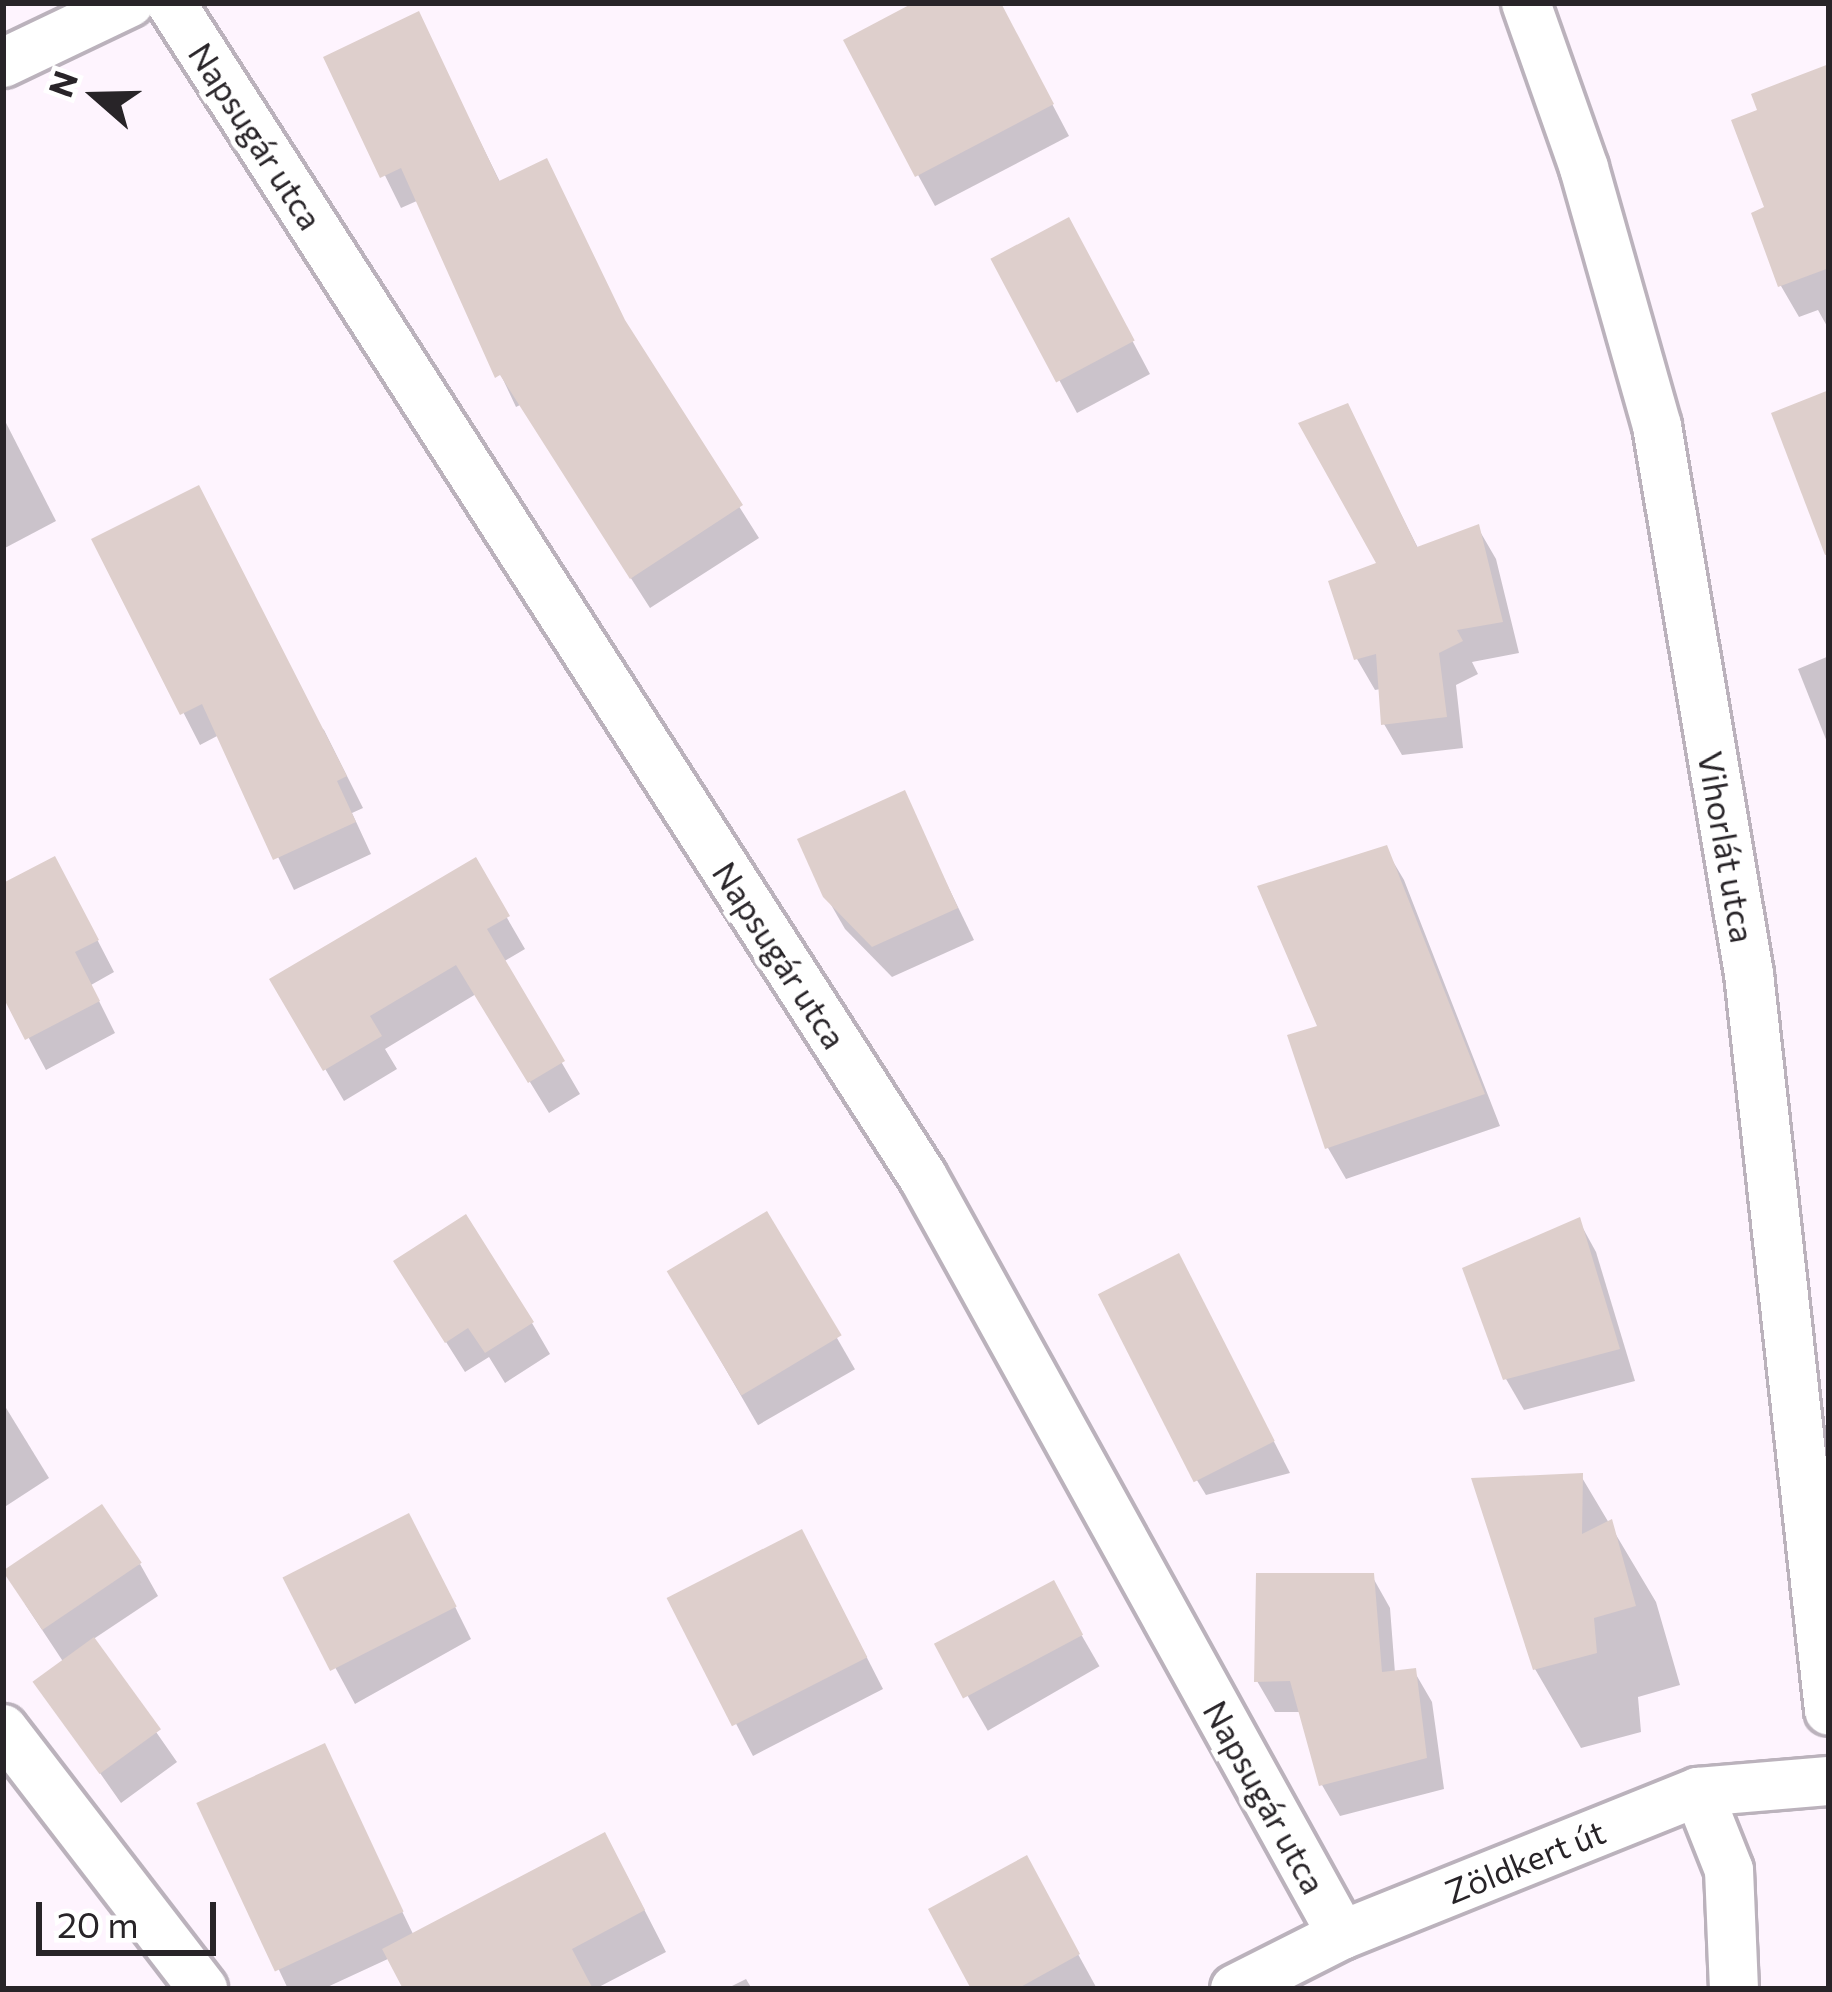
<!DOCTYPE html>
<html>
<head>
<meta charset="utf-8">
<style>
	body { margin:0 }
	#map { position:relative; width:1832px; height:1992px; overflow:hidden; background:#fef4fe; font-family:Commissioner,sans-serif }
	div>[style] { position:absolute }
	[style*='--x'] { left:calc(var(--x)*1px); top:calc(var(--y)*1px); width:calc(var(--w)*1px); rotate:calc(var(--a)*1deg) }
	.shadow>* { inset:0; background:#0003; transform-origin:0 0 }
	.building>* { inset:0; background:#decfcc; transform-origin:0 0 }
	.roads { filter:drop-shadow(3px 0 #bbb2bc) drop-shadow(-3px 0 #bbb2bc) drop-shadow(0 3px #bbb2bc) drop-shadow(0 -3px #bbb2bc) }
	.street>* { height:48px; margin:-24px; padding:0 24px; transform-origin:24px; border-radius:24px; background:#fff }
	span { translate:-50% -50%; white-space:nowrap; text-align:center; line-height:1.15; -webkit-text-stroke:10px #fff; paint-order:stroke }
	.street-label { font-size:33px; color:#282428 }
	.frame { position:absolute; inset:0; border:6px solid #282428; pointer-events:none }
	.north { position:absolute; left:36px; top:36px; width:120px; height:120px; -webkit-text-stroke:9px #fff; paint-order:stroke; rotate:290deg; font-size:33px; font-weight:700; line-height:48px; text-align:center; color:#282428 }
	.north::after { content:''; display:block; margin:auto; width:42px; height:54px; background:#282428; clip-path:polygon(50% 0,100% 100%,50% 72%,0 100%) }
	.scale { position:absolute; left:36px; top:1902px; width:180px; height:54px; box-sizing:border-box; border:6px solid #282428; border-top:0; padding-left:15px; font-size:36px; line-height:42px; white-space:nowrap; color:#282428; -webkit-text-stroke:9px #fff; paint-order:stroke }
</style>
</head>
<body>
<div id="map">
	<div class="shadow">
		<div style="clip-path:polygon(919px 3px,999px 3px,1069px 136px,935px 206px,918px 175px)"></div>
		<div style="clip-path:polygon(418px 15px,501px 184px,635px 342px,759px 538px,650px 608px,520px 405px,516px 407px,419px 200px,401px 208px,327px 58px)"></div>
		<div style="clip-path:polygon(1829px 87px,1829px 327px,1828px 328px,1818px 310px,1799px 317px,1781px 286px,1768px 209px)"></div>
		<div style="clip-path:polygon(1085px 252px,1150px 374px,1077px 413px,995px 261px)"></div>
		<div style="clip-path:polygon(1347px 407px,1419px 550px,1478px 528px,1496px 559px,1519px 653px,1472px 662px,1478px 674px,1456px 685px,1463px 748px,1402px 755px,1384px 724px,1381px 689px,1375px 690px,1357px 659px,1380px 565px)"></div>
		<div style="clip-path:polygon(3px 417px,56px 521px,3px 549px)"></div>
		<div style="clip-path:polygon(95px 540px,324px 730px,363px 808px,352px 813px,371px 854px,294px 890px,219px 735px,200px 745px)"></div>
		<div style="clip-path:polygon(1829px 656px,1829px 747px,1798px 669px)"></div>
		<div style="clip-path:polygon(903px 794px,974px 940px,892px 977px,845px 929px,826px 896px)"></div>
		<div style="clip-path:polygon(1385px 848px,1404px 880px,1500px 1126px,1346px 1179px,1328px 1148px,1291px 1037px,1321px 1028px)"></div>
		<div style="clip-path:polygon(474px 861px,525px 949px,503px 962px,580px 1094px,549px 1113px,476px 994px,385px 1049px,397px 1069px,344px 1101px,273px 980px)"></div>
		<div style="clip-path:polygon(3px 887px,72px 891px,114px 972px,91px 985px,115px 1033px,46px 1070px,3px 990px)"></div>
		<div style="left:766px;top:1215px;width:178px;height:112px;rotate:60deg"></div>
		<div style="clip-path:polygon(1579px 1221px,1596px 1252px,1635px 1381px,1524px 1410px,1506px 1379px)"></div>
		<div style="clip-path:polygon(1196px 1288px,1290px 1473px,1206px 1495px,1187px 1464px)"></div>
		<div style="clip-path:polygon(415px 1293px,532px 1323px,550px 1354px,505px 1383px,489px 1357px,465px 1372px)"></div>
		<div style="clip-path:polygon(3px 1403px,49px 1478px,3px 1508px)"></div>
		<div style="clip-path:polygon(1581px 1476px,1656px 1602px,1680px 1685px,1638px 1697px,1641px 1732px,1581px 1748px,1535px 1669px)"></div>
		<div style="clip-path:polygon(426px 1548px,471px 1639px,355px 1704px,291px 1586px)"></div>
		<div style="clip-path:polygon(140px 1564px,158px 1596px,92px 1640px,177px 1762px,121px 1803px,37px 1683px,64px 1663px,25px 1604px)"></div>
		<div style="clip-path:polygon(819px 1564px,883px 1689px,753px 1756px,671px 1600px)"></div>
		<div style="clip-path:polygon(1372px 1576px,1390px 1608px,1395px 1673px,1414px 1671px,1432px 1702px,1444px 1789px,1340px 1816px,1322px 1785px,1302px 1712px,1275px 1712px,1257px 1681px)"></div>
		<div style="left:1052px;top:1584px;width:95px;height:129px;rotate:60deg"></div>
		<div style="clip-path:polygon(323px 1747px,414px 1936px,627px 1876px,666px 1952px,595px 1989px,406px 1989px,390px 1958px,323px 1989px,288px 1989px,201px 1805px)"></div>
		<div style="clip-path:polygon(1043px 1890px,1096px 1987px,974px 1989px)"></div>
		<div style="clip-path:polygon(746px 1979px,752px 1989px,726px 1989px)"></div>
	</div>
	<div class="building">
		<div style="clip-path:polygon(913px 3px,1001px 3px,1054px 104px,915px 177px,843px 40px)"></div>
		<div style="clip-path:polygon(419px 11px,499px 181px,547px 158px,625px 320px,743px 505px,630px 579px,500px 375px,495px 378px,401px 168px,380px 178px,323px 57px)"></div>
		<div style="clip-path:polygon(1829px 64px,1829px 268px,1778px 287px,1751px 213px,1764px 207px,1731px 120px,1757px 110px,1751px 94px)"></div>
		<div style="left:1069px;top:217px;width:140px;height:89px;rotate:62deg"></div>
		<div style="clip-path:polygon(1829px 390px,1829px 554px,1825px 555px,1771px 413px)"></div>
		<div style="clip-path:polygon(1348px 403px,1417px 547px,1479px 524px,1503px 622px,1457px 630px,1463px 641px,1439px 653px,1447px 717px,1381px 725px,1376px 654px,1354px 660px,1328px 581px,1376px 563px,1298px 423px)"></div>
		<div style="clip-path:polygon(199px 485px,347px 776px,337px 781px,356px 822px,273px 860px,202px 704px,180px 715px,91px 539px)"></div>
		<div style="clip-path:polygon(905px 790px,958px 908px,872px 947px,823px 897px,797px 839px)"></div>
		<div style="clip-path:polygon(1387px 845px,1485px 1094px,1325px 1149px,1287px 1035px,1317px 1026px,1257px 886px)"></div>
		<div style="clip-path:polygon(55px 856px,99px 940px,75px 952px,100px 1001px,25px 1040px,3px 997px,3px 883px)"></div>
		<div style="clip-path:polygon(476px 857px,510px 916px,487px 929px,565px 1061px,528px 1083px,456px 965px,370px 1016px,382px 1036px,323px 1071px,269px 979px)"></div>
		<div style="left:767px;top:1211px;width:145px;height:117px;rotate:59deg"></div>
		<div style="clip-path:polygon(466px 1214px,534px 1322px,485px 1353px,468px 1328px,445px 1343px,393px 1261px)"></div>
		<div style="clip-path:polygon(1580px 1217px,1620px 1349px,1503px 1380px,1462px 1268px)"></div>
		<div style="left:1179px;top:1253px;width:211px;height:91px;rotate:63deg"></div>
		<div style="clip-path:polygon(1583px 1473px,1582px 1534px,1612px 1519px,1636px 1606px,1594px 1618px,1597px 1653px,1533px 1670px,1471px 1478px)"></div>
		<div style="left:102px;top:1504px;width:71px;height:120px;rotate:56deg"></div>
		<div style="left:409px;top:1513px;width:105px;height:142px;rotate:63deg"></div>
		<div style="left:802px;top:1529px;width:144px;height:152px;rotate:63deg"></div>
		<div style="clip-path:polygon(1256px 1573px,1374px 1573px,1382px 1672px,1416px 1668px,1427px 1758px,1319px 1786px,1290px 1681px,1254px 1682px)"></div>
		<div style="left:1054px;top:1580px;width:62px;height:136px;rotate:62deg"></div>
		<div style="left:94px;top:1637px;width:114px;height:76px;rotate:54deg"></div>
		<div style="left:325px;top:1743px;width:186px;height:142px;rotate:65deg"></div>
		<div style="clip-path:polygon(605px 1832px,645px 1910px,572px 1949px,593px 1989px,403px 1989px,382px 1949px)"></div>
		<div style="clip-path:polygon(1027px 1855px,1080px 1954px,1017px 1989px,971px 1989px,928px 1909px)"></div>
	</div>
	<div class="roads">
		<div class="street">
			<div style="--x:171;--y:3;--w:1394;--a:57.36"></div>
			<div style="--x:923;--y:1177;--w:866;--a:61.07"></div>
			<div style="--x:1526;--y:3;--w:175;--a:70.6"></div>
			<div style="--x:1584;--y:168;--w:268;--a:74.2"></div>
			<div style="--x:1657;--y:426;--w:556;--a:80.47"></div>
			<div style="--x:1749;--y:974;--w:741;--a:83.8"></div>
			<div style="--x:3;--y:63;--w:140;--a:-25.5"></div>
			<div style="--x:3;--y:1729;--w:328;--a:52.4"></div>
			<div style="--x:1698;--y:1792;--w:84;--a:68.3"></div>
			<div style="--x:1729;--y:1870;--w:119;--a:87.6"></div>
			<div style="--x:1235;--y:1989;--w:120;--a:-26.8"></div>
			<div style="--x:1342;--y:1935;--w:384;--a:-21.9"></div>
			<div style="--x:1698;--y:1792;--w:131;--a:-4.8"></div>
		</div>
	</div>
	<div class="street-label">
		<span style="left:256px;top:136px;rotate:57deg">Napsugár utca</span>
		<span style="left:1727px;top:847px;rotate:80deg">Vihorlát utca</span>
		<span style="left:780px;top:955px;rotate:57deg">Napsugár utca</span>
		<span style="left:1265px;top:1797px;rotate:61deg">Napsugár utca</span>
		<span style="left:1525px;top:1861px;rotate:-22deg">Zöldkert út</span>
	</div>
	<div class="frame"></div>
	<div class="north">N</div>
	<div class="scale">20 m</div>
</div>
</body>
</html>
